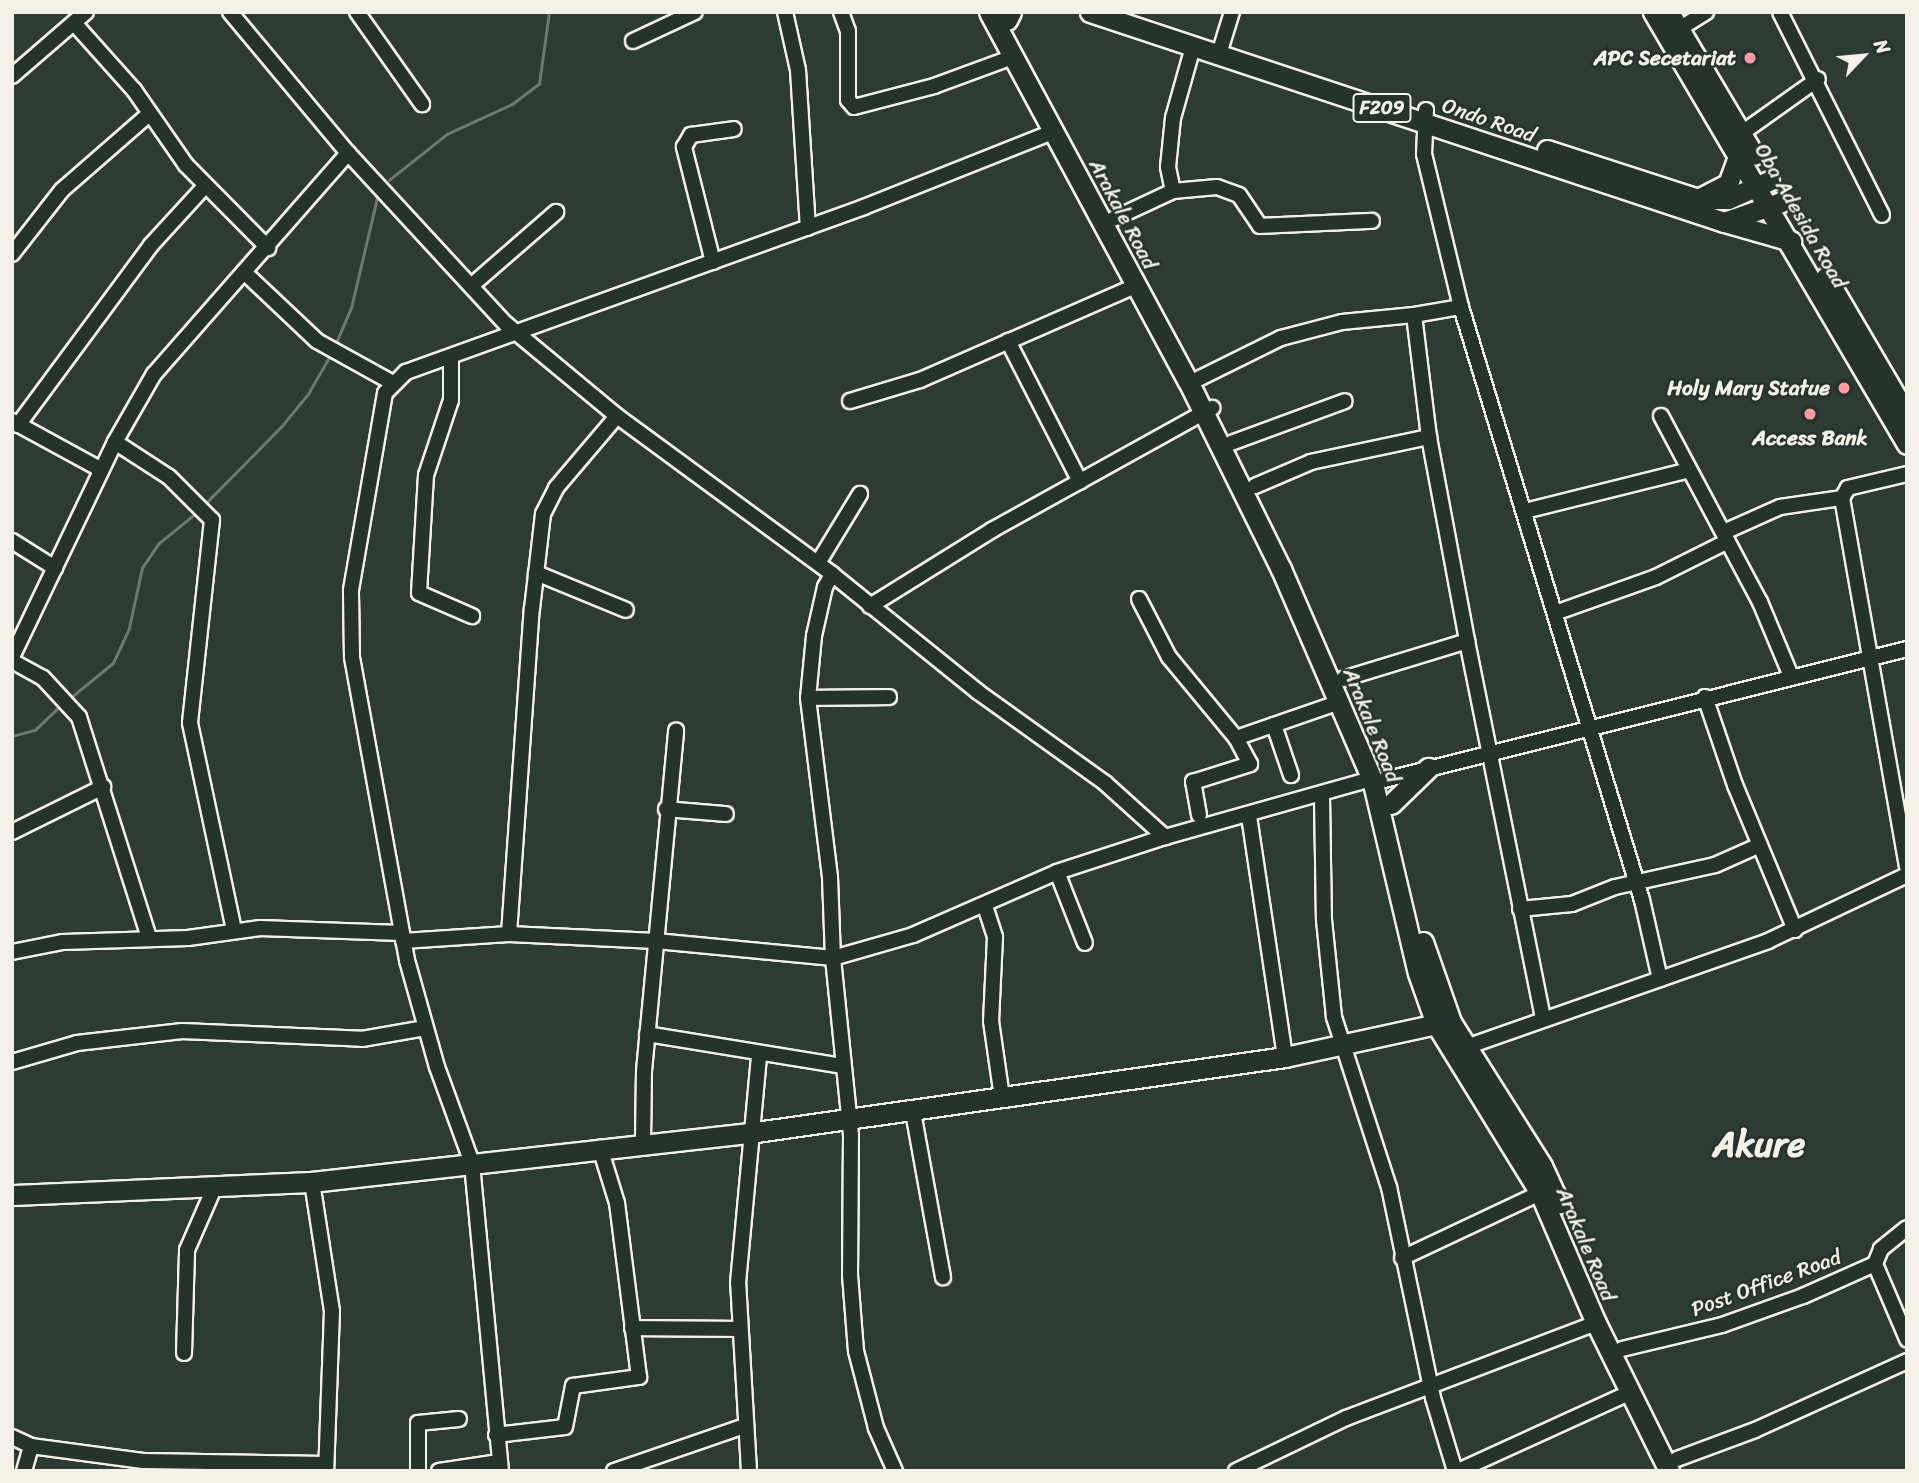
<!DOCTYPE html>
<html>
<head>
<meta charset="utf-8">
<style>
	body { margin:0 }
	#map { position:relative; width:1919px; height:1483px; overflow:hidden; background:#2e3b34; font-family:Sriracha,sans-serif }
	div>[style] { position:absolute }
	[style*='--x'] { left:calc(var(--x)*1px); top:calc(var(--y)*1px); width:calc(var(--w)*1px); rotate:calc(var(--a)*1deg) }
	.stream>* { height:2.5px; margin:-1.25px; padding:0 1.25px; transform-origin:1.25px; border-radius:1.25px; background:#6f7770 }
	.roads { filter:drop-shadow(2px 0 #f4f1e8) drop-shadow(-2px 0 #f4f1e8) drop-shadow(0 2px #f4f1e8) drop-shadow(0 -2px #f4f1e8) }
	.minor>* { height:14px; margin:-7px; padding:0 7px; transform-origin:7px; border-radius:7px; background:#26332d }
	.major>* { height:19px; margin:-9.5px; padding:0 9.5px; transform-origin:9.5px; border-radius:9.5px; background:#26332d }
	.dots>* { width:19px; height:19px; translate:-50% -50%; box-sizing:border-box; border:4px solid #26332d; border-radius:50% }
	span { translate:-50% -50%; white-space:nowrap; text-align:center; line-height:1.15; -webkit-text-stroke:5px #26332d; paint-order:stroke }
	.shield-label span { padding:2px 5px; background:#26332d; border:2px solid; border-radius:5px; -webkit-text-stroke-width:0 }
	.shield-label { font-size:19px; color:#f4f1e8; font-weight:700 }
	.poi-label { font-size:21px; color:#f4f1e8; font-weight:700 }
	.right { translate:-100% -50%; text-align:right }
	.street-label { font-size:21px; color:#f4f1e8 }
	.town-label { font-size:35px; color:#f4f1e8; font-weight:700 }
	.frame { position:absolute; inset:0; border:14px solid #f4f1e8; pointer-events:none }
	.north { position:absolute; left:1828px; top:21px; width:70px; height:70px; -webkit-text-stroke:5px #26332d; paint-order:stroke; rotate:64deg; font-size:19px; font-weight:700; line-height:28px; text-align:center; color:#f4f1e8 }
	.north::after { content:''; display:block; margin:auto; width:24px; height:32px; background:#f4f1e8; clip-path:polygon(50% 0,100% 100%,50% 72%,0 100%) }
</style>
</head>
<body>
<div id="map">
	<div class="stream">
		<div style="--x:389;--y:180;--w:74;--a:-38.4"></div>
		<div style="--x:447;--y:134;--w:72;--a:-24.8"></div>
		<div style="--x:512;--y:104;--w:34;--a:-37"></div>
		<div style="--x:539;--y:84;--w:73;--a:-82.1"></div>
		<div style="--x:335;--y:345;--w:40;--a:-66.6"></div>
		<div style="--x:351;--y:308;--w:117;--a:-76.7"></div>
		<div style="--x:203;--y:506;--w:111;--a:-45.4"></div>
		<div style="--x:281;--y:427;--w:43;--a:-50.7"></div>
		<div style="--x:308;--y:394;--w:46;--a:-60.1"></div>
		<div style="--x:69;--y:699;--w:57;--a:-39.3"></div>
		<div style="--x:113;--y:663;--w:38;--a:-65"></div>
		<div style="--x:129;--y:628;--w:61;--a:-77.8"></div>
		<div style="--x:142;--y:568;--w:29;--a:-56"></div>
		<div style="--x:158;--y:544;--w:49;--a:-39.2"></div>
		<div style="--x:12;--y:736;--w:24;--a:-15"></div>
		<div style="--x:35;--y:730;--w:36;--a:-44"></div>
	</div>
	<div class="roads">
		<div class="minor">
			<div style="--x:230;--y:12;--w:184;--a:50.1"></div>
			<div style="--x:348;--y:153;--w:233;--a:47.3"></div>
			<div style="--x:506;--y:324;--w:144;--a:39.7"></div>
			<div style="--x:617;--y:416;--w:267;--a:36.3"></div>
			<div style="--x:832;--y:574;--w:188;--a:38.9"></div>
			<div style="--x:978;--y:692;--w:156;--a:35.6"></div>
			<div style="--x:1105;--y:783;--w:81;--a:42"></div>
			<div style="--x:1165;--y:837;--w:215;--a:-15.7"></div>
			<div style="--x:357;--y:12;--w:113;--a:54.8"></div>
			<div style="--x:785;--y:12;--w:59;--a:77.4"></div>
			<div style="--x:798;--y:70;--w:158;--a:86.4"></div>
			<div style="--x:841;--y:12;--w:20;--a:70"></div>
			<div style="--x:848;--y:31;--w:69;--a:90"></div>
			<div style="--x:848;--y:100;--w:9;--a:49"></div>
			<div style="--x:854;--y:107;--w:83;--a:-14.7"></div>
			<div style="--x:934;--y:86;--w:84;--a:-20.2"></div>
			<div style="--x:1780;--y:12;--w:227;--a:63.3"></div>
			<div style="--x:74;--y:23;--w:90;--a:48.2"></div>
			<div style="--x:134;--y:90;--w:91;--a:55.3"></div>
			<div style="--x:186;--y:165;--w:117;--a:45.3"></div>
			<div style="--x:1679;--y:29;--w:32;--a:-32"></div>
			<div style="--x:633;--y:41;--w:68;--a:-25.1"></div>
			<div style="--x:1219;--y:54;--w:44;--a:-72.8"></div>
			<div style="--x:12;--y:76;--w:98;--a:-40.9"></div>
			<div style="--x:1426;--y:110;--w:44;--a:92.6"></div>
			<div style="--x:1424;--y:154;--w:157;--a:76.4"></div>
			<div style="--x:1742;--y:133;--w:93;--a:-35.4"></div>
			<div style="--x:1173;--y:191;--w:25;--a:-102"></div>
			<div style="--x:1168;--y:167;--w:49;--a:-84.2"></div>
			<div style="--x:1173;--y:118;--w:74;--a:-74.3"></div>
			<div style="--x:1113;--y:219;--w:66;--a:-25"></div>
			<div style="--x:1173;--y:191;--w:44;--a:-5.2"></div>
			<div style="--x:1217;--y:187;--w:23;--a:20"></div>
			<div style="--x:1239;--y:195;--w:37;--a:56"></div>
			<div style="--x:1260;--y:226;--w:112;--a:-2.6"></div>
			<div style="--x:12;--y:254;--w:81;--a:-52"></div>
			<div style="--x:62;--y:190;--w:116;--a:-41.1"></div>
			<div style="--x:713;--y:262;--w:119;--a:-104.2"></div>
			<div style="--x:684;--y:147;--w:14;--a:-60"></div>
			<div style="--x:691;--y:135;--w:43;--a:-7.9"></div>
			<div style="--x:244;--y:272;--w:100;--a:43.4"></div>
			<div style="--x:317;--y:341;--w:85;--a:29"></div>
			<div style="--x:471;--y:286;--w:113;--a:-41"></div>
			<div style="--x:1414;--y:315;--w:48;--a:-9.7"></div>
			<div style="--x:1461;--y:307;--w:620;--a:73.03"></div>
			<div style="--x:1642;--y:900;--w:81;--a:77.2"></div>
			<div style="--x:1008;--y:341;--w:158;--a:62.9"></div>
			<div style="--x:451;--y:359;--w:41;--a:90"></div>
			<div style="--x:451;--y:400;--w:79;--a:108.4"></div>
			<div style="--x:426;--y:475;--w:118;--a:93.4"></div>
			<div style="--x:419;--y:593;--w:58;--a:23.5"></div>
			<div style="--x:1198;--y:379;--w:93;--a:-26.3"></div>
			<div style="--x:1281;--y:338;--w:63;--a:-14.7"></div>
			<div style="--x:1342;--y:322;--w:72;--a:-5.6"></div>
			<div style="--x:1414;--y:315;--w:123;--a:83"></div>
			<div style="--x:1429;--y:437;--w:208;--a:79.4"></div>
			<div style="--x:850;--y:401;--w:73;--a:-16.7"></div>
			<div style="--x:920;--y:380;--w:235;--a:-23.6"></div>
			<div style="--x:1661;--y:416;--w:211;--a:62"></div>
			<div style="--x:1760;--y:602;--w:80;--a:67.3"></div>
			<div style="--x:12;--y:421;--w:102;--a:28.6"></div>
			<div style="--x:18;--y:425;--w:224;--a:-53.5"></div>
			<div style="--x:151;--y:245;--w:80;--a:-47.5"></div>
			<div style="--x:115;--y:442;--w:64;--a:32.9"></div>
			<div style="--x:169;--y:477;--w:61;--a:45"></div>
			<div style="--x:212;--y:520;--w:204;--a:96.2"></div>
			<div style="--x:190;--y:723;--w:212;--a:78"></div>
			<div style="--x:1231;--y:443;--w:121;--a:-20.2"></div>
			<div style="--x:1907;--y:474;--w:61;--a:166.7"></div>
			<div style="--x:1848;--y:488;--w:12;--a:121"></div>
			<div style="--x:1842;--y:498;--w:375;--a:80"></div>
			<div style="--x:1255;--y:486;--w:61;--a:-23.2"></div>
			<div style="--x:1311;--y:462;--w:121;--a:-12"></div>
			<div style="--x:1525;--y:511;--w:169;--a:-14"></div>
			<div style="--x:1724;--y:532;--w:61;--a:-24.1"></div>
			<div style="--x:1780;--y:507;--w:63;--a:-8.3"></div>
			<div style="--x:12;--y:541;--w:51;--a:32.1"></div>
			<div style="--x:818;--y:563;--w:81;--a:-58.7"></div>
			<div style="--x:536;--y:573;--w:97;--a:22.3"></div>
			<div style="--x:832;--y:574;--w:15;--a:118"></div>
			<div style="--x:825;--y:587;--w:50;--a:102.7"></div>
			<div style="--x:814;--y:636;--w:62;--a:95.5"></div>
			<div style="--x:808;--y:698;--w:180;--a:83"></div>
			<div style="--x:830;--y:877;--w:81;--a:87.9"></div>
			<div style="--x:833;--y:958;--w:83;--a:-16"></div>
			<div style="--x:913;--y:935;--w:157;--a:-23.6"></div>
			<div style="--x:1057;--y:872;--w:114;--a:-18"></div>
			<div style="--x:1139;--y:599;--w:65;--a:62.7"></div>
			<div style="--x:1169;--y:657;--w:105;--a:50.4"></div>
			<div style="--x:1236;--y:738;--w:110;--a:-19.1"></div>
			<div style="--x:870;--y:606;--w:144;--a:-31.9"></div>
			<div style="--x:992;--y:530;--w:252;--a:-29"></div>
			<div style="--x:1555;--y:613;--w:107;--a:-19.6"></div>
			<div style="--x:1656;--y:577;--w:80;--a:-26.6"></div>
			<div style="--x:12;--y:657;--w:238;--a:-64.4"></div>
			<div style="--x:115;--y:442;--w:78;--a:-60.2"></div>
			<div style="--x:154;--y:374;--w:294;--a:-48.7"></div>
			<div style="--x:12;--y:661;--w:35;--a:29"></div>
			<div style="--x:43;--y:678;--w:53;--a:47.3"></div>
			<div style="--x:79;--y:717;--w:232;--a:72.4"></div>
			<div style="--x:1343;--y:679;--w:130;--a:-17"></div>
			<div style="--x:1467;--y:641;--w:384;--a:78.6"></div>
			<div style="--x:1705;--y:697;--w:93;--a:71.2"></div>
			<div style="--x:1735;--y:785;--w:157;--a:67.5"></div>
			<div style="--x:808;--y:698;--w:81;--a:-0.7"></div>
			<div style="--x:1274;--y:725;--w:53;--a:71.2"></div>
			<div style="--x:1384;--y:780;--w:539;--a:-14.06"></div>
			<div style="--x:1322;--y:796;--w:124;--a:89.1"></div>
			<div style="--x:1324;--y:920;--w:98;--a:84.1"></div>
			<div style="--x:1334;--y:1017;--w:179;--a:72.1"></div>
			<div style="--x:1389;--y:1187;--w:216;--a:78.2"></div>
			<div style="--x:1433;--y:1398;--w:76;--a:73.2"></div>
			<div style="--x:666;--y:809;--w:60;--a:4.8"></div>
			<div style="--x:1199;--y:815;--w:34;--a:-100"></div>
			<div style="--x:1193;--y:782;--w:60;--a:-17.5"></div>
			<div style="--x:1250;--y:764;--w:30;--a:-118"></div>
			<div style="--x:1249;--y:816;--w:244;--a:81.5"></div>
			<div style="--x:12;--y:832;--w:102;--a:-26.3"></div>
			<div style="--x:1057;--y:872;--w:76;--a:68.5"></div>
			<div style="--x:985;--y:906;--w:33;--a:72"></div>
			<div style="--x:995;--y:937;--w:84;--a:92.7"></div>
			<div style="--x:991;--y:1021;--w:77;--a:81.8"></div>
			<div style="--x:1520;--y:909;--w:52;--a:-5.5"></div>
			<div style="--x:1572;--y:904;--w:46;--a:-21.6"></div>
			<div style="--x:1615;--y:887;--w:102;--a:-12.4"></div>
			<div style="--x:1715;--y:865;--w:49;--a:-24"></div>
			<div style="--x:509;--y:934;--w:326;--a:-86"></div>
			<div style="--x:532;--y:609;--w:96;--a:-83.4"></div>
			<div style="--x:543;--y:514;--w:29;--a:-63"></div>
			<div style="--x:556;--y:488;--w:94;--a:-49.7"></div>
			<div style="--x:403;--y:941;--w:106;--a:-3.8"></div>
			<div style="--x:509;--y:934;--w:147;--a:2.7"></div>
			<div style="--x:656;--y:941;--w:178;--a:5.5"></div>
			<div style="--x:833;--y:958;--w:178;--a:84.2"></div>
			<div style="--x:851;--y:1135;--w:140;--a:90.4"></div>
			<div style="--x:850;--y:1275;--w:76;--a:85.5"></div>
			<div style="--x:856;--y:1351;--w:80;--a:75.4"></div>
			<div style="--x:876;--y:1428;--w:47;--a:66.2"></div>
			<div style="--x:12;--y:952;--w:52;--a:-11.1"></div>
			<div style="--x:63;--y:942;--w:125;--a:-1.8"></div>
			<div style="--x:188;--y:938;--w:73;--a:-7.9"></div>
			<div style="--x:260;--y:928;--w:141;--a:2"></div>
			<div style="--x:647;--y:1034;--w:198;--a:9.3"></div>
			<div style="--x:1466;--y:1047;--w:320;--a:-19.3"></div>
			<div style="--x:1768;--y:941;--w:154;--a:-25.4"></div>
			<div style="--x:12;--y:1062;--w:68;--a:-16.3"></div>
			<div style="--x:77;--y:1043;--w:106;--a:-6.5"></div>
			<div style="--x:182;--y:1031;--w:180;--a:2.5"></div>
			<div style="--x:362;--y:1039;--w:64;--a:-9.9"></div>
			<div style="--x:913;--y:1112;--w:168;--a:79.7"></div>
			<div style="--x:643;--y:1142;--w:71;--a:-89.2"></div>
			<div style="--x:644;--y:1071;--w:342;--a:-84.6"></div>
			<div style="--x:312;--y:1182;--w:131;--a:81.2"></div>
			<div style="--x:332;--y:1311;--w:160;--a:92.1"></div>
			<div style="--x:1402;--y:1258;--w:153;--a:-25.2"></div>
			<div style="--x:1875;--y:1264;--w:82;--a:66.9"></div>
			<div style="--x:632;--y:1328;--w:107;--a:0.5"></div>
			<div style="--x:1622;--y:1349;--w:103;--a:-13.5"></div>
			<div style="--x:1722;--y:1325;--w:86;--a:-19.7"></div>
			<div style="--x:1803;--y:1296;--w:79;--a:-24"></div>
			<div style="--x:1875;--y:1264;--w:16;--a:-68"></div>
			<div style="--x:1881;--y:1249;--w:33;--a:-39"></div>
			<div style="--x:184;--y:1353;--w:103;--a:-88.3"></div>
			<div style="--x:187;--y:1250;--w:70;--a:-66.4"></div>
			<div style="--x:496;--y:1435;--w:69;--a:-6.6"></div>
			<div style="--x:565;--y:1427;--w:42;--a:-79"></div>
			<div style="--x:573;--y:1386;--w:67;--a:-7.8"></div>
			<div style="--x:639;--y:1377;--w:175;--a:-97.2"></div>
			<div style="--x:617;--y:1203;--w:58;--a:-107.2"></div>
			<div style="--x:12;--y:1437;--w:21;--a:25"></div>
			<div style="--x:31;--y:1446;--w:113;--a:7.6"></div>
			<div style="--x:143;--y:1461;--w:183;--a:0.9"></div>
			<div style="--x:1677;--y:1459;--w:83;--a:-20.4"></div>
			<div style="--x:1755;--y:1430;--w:167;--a:-24.4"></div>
			<div style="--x:24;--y:1471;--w:26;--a:-74"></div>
			<div style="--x:418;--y:1471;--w:48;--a:-90"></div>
			<div style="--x:418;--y:1423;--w:41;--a:-5.6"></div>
			<div style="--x:439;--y:1471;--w:61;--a:-8.5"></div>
			<div style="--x:501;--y:1471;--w:309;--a:-95.4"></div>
			<div style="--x:472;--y:1163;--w:102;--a:-110"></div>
			<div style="--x:437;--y:1067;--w:111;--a:-105.7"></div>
			<div style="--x:407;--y:960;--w:308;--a:-100.3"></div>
			<div style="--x:352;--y:657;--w:67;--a:-90.9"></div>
			<div style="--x:351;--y:590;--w:200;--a:-80.2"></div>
			<div style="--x:385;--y:393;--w:30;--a:-45"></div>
			<div style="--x:406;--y:372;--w:487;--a:-19.8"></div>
			<div style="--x:864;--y:207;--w:202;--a:-21.7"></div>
			<div style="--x:614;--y:1471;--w:139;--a:-19"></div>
			<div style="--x:749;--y:1471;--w:188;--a:-93.3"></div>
			<div style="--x:738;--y:1283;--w:229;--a:-84.7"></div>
			<div style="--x:1236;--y:1471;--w:122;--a:-25.7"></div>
			<div style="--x:1346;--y:1418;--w:267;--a:-20.8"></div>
			<div style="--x:1458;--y:1471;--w:190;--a:-24.5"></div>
		</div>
		<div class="major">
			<div style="--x:989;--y:12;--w:419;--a:61.7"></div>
			<div style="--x:1188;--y:381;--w:210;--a:63.7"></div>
			<div style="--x:1281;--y:569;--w:229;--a:66.6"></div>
			<div style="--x:1372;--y:779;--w:199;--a:76.7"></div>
			<div style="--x:1418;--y:973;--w:54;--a:70.6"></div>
			<div style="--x:1436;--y:1024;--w:198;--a:58.4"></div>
			<div style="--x:1540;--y:1193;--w:142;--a:66.7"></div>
			<div style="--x:1596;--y:1323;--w:165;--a:63.7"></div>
			<div style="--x:1090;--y:12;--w:668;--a:18.33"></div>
			<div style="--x:1724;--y:222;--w:60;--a:-19.3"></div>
			<div style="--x:1653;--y:12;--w:501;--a:59.55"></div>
			<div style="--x:1669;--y:12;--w:166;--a:59.3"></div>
			<div style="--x:1007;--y:20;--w:9;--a:-63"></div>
			<div style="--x:1547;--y:150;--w:159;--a:18"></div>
			<div style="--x:1698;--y:199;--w:30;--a:0"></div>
			<div style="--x:1728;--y:199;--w:45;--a:-23.7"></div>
			<div style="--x:1702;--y:197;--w:29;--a:-27"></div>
			<div style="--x:1728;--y:184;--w:32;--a:-70"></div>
			<div style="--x:1725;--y:222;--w:69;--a:16.1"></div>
			<div style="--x:1826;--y:277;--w:160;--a:59.6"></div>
			<div style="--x:1391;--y:804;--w:52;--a:-44.2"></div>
			<div style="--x:1423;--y:942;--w:85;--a:70.7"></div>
			<div style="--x:1451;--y:1022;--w:170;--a:57.7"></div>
			<div style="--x:1542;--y:1166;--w:41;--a:65.3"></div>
			<div style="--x:12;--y:1195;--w:300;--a:-2.5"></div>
			<div style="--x:312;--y:1182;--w:440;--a:-6.4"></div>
			<div style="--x:749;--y:1133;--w:541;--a:-8.07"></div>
			<div style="--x:1285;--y:1057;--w:155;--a:-12.3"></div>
		</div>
	</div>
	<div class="dots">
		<div style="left:1750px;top:58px;background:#ff9aa2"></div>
		<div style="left:1844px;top:388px;background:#ff9aa2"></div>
		<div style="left:1810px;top:414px;background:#ff9aa2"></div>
	</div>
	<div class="shield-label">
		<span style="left:1382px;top:108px">F209</span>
	</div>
	<div class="poi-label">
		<span class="right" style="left:1736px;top:58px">APC Secetariat</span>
		<span class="right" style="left:1830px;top:388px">Holy Mary Statue</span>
		<span style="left:1810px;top:438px">Access Bank</span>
	</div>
	<div class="street-label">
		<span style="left:1489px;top:120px;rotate:19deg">Ondo Road</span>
		<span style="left:1123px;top:214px;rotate:62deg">Arakale Road</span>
		<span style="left:1801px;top:216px;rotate:60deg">Oba Adesida Road</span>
		<span style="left:1372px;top:725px;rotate:68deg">Arakale Road</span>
		<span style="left:1586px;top:1244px;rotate:67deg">Arakale Road</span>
		<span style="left:1766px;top:1283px;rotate:-20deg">Post Office Road</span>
	</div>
	<div class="town-label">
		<span style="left:1759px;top:1144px">Akure</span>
	</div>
	<div class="frame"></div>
	<div class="north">N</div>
</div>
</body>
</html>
